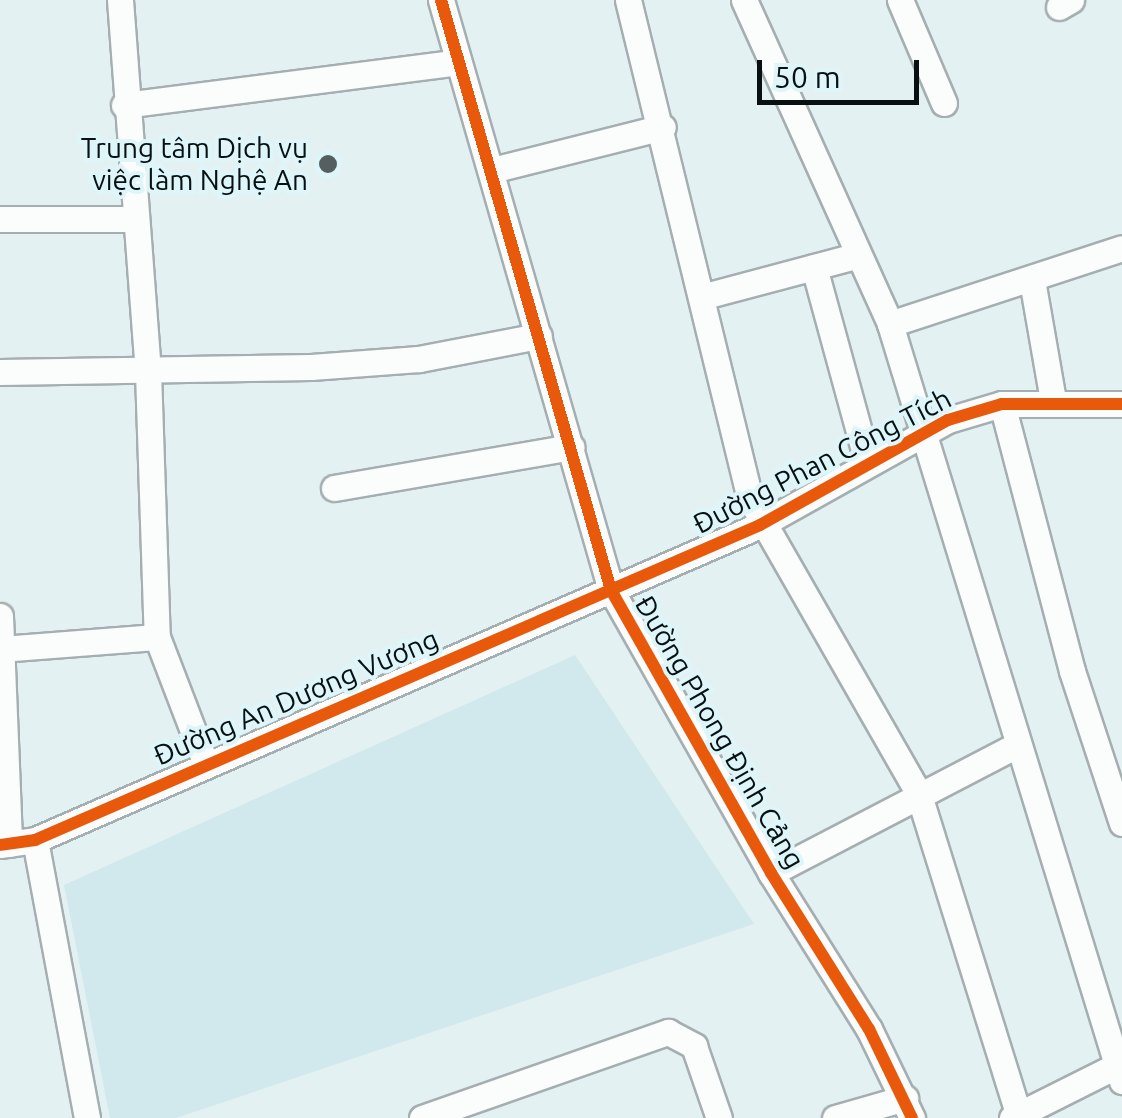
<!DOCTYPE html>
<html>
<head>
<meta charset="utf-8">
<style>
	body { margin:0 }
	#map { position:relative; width:1122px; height:1118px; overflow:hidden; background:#e4f1f3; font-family:Ubuntu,sans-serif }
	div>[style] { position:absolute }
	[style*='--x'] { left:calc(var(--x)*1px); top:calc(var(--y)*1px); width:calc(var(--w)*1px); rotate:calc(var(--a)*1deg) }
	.built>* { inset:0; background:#d1e9ed }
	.roads { filter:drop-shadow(2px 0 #a5aeb0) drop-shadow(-2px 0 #a5aeb0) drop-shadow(0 2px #a5aeb0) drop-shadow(0 -2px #a5aeb0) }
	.minor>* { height:25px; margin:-12.5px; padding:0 12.5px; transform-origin:12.5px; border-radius:12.5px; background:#fbfdfd }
	.cycleway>* { height:12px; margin:-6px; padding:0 6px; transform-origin:6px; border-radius:6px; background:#e8590c }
	.dots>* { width:28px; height:28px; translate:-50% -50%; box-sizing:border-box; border:5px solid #def5f9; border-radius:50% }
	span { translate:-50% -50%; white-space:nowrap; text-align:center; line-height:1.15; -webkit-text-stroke:8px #def5f9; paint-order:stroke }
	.poi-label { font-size:28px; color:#081011 }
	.right { translate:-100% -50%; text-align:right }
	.street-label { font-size:28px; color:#081011 }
	.scale { position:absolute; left:757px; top:60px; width:162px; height:45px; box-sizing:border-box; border:5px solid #081011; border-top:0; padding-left:12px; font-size:30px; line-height:35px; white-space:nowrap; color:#081011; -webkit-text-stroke:8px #def5f9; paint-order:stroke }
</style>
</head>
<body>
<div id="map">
	<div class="built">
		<div style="clip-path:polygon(575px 655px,754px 924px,176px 1118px,110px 1118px,64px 885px)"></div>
	</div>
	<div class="roads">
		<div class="minor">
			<div style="--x:120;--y:0;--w:373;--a:85.7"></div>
			<div style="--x:148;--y:372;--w:265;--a:88.1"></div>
			<div style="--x:157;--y:637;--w:134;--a:69"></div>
			<div style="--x:441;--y:0;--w:614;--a:73.93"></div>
			<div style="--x:611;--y:590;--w:325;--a:60.5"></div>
			<div style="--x:771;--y:873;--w:184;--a:57.9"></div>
			<div style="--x:869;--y:1029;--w:99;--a:64.2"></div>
			<div style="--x:628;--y:0;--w:514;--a:76.26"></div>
			<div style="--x:750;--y:499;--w:338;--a:60.2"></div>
			<div style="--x:918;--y:792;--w:339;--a:72.7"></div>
			<div style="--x:744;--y:0;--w:355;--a:65.7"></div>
			<div style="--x:890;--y:324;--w:792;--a:72.96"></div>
			<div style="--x:900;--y:0;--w:112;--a:66.9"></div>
			<div style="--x:1059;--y:7;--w:14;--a:-30"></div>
			<div style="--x:124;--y:105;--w:333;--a:-7.3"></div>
			<div style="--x:492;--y:170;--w:176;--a:-14.1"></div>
			<div style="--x:0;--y:219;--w:132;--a:0"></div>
			<div style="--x:814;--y:267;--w:204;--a:74.7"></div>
			<div style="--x:1032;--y:280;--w:122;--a:80.1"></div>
			<div style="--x:701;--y:297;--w:163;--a:-14.9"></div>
			<div style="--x:890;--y:324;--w:244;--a:-18.1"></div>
			<div style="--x:0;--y:372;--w:311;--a:-0.9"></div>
			<div style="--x:311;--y:367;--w:108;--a:-4.2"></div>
			<div style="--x:419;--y:359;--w:122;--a:-10.9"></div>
			<div style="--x:1002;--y:404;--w:276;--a:75.3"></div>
			<div style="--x:1072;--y:671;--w:160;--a:71.8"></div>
			<div style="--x:334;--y:488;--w:241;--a:-9.8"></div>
			<div style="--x:0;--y:616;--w:228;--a:87.7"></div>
			<div style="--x:0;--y:649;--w:157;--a:-4.4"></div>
			<div style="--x:35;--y:840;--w:283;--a:79.4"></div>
			<div style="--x:0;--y:845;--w:35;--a:-8"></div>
			<div style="--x:35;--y:840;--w:790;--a:-23.48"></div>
			<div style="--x:760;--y:525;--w:215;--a:-29.2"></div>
			<div style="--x:948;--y:420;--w:56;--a:-16.5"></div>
			<div style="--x:1002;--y:404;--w:120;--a:0"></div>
			<div style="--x:771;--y:873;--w:275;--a:-27.5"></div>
			<div style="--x:422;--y:1118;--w:261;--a:-19.3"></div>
			<div style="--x:668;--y:1032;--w:30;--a:28"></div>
			<div style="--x:694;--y:1046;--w:76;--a:70.9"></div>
			<div style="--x:835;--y:1118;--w:73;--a:-15.9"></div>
			<div style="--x:1012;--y:1118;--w:123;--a:-26.6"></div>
		</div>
	</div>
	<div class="cycleway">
		<div style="--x:441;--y:0;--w:614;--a:73.93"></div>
		<div style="--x:611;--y:590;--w:325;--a:60.5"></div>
		<div style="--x:771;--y:873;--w:184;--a:57.9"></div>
		<div style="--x:869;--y:1029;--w:99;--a:64.2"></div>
		<div style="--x:0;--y:845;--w:35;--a:-8"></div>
		<div style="--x:35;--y:840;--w:790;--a:-23.48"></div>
		<div style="--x:760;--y:525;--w:215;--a:-29.2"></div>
		<div style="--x:948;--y:420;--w:56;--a:-16.5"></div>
		<div style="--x:1002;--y:404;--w:120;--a:0"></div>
	</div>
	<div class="dots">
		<div style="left:328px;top:164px;background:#555f60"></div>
	</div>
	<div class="poi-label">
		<span class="right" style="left:308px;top:164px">Trung tâm Dịch vụ<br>việc làm Nghệ An</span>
	</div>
	<div class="street-label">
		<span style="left:822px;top:461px;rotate:-27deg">Đường Phan Công Tích</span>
		<span style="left:296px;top:697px;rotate:-23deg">Đường An Dương Vương</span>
		<span style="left:720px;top:732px;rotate:60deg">Đường Phong Định Cảng</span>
	</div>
	<div class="scale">50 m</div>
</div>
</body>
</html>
